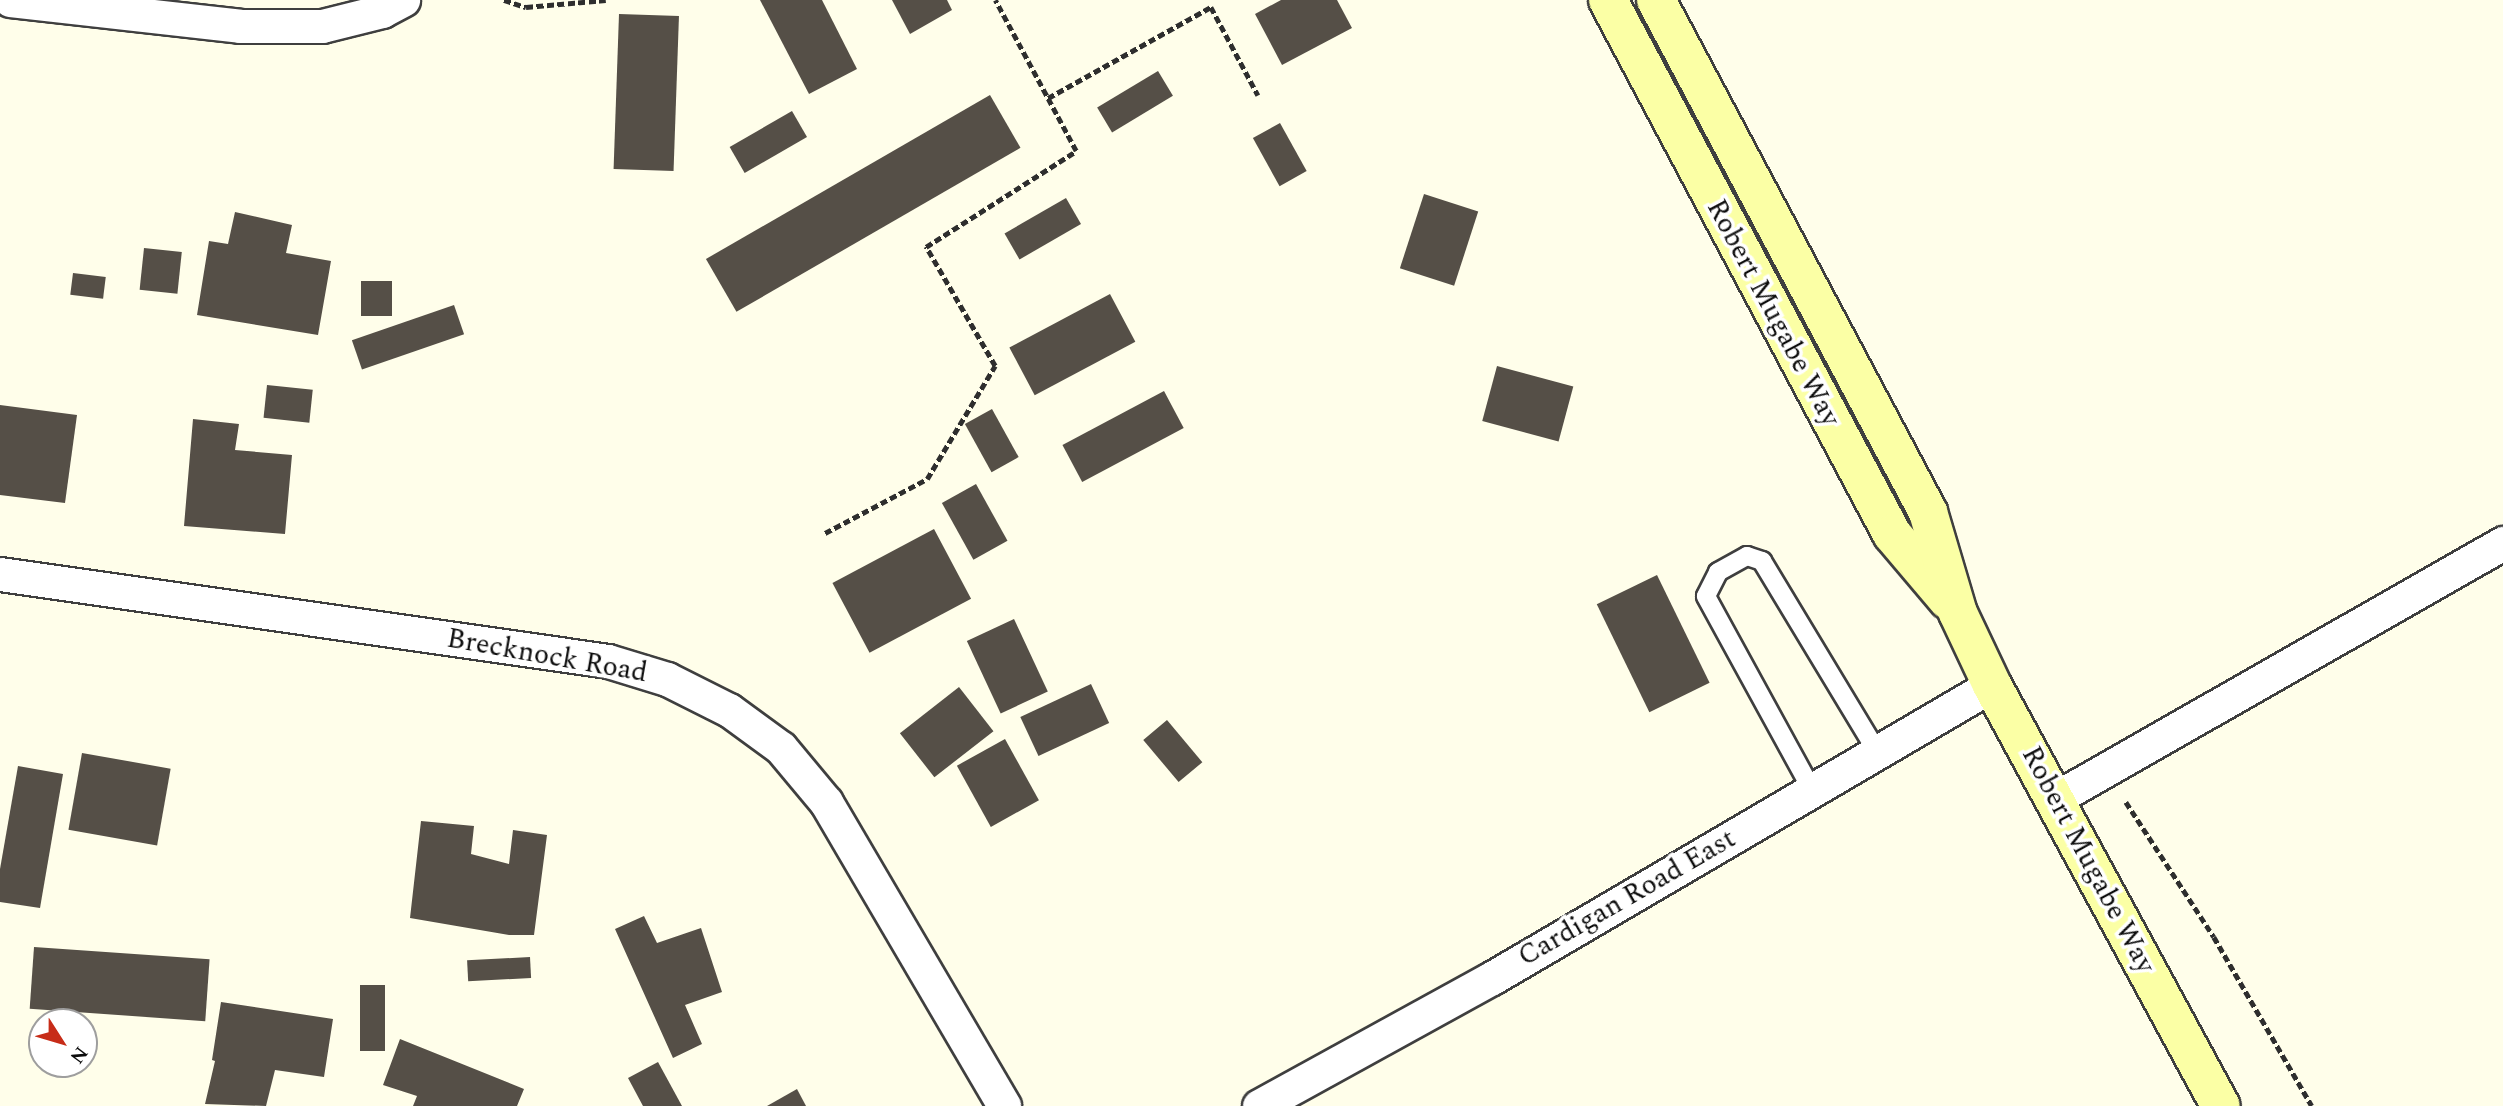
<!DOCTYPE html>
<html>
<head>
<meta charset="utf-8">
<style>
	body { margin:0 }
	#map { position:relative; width:2503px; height:1106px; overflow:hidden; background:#fffeea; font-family:Spectral,serif }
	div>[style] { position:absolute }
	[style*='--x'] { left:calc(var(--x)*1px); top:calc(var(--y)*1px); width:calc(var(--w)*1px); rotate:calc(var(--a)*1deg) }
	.building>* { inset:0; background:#554f47; transform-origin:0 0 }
	.path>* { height:4.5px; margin-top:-2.25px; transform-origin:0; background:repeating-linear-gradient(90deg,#2e2e2e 0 7px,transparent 0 10.5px) }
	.roads { filter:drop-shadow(2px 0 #3f3f3f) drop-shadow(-2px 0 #3f3f3f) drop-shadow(0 2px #3f3f3f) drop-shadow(0 -2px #3f3f3f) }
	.service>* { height:18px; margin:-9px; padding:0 9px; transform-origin:9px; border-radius:9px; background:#fff }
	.minor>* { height:33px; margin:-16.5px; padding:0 16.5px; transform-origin:16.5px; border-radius:16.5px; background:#fff }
	.secondary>* { height:38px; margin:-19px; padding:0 19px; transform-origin:19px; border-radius:19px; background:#fbffa5 }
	span { translate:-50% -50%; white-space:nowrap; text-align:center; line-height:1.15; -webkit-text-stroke:7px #fff; paint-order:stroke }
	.street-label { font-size:28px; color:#0c0c0c }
	.north { position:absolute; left:28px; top:1008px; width:70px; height:70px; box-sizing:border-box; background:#fff; border:2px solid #9e9e9e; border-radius:50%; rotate:127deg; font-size:19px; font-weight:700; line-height:28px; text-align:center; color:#0c0c0c }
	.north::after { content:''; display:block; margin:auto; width:24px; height:32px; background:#c72c18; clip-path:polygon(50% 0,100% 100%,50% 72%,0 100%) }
</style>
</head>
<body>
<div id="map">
	<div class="building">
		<div style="clip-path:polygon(760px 0,822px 0,857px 69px,809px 94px)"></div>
		<div style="clip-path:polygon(892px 0,947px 0,952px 10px,910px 34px)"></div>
		<div style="clip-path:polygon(1281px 0,1337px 0,1352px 28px,1282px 65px,1255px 14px)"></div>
		<div style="left:619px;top:14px;width:60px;height:155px;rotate:2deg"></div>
		<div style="left:1158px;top:71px;width:29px;height:71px;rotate:59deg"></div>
		<div style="left:990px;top:95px;width:61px;height:328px;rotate:60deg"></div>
		<div style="left:792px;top:111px;width:30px;height:72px;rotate:60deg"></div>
		<div style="left:1280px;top:123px;width:55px;height:31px;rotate:61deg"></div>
		<div style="left:1424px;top:194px;width:57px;height:78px;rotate:18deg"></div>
		<div style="left:1066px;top:198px;width:30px;height:71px;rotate:60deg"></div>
		<div style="clip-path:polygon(235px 212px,292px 225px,286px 253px,331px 261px,318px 335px,197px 315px,209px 241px,228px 244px)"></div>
		<div style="left:144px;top:248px;width:38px;height:42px;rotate:6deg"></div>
		<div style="left:73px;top:273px;width:33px;height:22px;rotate:7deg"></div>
		<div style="left:392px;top:281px;width:35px;height:31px;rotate:90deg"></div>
		<div style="left:1110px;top:294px;width:54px;height:114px;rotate:62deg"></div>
		<div style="left:454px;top:305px;width:31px;height:108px;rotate:71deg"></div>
		<div style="left:1497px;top:366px;width:79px;height:57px;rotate:15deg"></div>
		<div style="left:267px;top:385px;width:46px;height:33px;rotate:6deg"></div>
		<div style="left:1164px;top:391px;width:42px;height:115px;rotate:62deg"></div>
		<div style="clip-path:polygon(0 405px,77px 415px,65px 503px,0 495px)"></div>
		<div style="left:992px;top:409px;width:55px;height:31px;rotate:61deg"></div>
		<div style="clip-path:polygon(193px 419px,239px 424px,235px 450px,292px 455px,285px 534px,184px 526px)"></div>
		<div style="left:976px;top:484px;width:65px;height:39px;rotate:61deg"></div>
		<div style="left:934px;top:529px;width:79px;height:115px;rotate:62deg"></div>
		<div style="left:1657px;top:575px;width:120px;height:67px;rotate:64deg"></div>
		<div style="left:1014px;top:619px;width:80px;height:52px;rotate:65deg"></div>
		<div style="left:1091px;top:684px;width:43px;height:78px;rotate:65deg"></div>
		<div style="left:959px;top:687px;width:56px;height:75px;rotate:52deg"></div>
		<div style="left:1167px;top:720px;width:55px;height:31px;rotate:50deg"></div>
		<div style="left:1005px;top:739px;width:70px;height:55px;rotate:61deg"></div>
		<div style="left:82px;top:753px;width:90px;height:78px;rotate:10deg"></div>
		<div style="clip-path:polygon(18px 766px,63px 774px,40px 908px,0 902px,0 869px)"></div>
		<div style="clip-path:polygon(421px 821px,474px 826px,471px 854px,509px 864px,513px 830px,547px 835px,534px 935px,509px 935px,410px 918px)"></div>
		<div style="clip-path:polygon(644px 916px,657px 943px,701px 928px,722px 992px,685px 1005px,702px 1044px,673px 1058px,615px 929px)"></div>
		<div style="left:34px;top:947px;width:176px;height:62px;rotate:4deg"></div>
		<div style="left:530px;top:957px;width:21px;height:63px;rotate:87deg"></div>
		<div style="left:360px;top:985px;width:25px;height:66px"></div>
		<div style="clip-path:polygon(221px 1002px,333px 1019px,324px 1077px,275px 1070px,266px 1106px,205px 1104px,215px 1061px,212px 1060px)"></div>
		<div style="clip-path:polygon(400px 1039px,524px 1089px,517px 1106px,413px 1106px,417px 1096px,383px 1085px)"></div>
		<div style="clip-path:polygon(658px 1062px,682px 1106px,643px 1106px,628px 1078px)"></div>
		<div style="clip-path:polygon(797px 1089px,806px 1106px,767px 1106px)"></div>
	</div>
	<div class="path">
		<div style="--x:504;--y:0;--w:23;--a:18"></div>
		<div style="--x:526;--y:7;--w:80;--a:-5"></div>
		<div style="--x:1048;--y:98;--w:187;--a:-29.2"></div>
		<div style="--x:1211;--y:7;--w:100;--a:61.9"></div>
		<div style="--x:825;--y:533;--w:115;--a:-27.9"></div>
		<div style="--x:927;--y:479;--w:132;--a:-59"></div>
		<div style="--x:995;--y:366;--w:138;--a:-120.1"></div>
		<div style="--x:926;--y:247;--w:178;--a:-32.6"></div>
		<div style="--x:1076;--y:151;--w:171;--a:-118.2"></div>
		<div style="--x:2126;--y:802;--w:161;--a:56.9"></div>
		<div style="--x:2214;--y:937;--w:195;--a:59.9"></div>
	</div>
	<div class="roads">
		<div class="service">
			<div style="--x:1812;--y:790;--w:221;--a:-118.7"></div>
			<div style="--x:1706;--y:596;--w:27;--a:-63"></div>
			<div style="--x:1718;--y:572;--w:33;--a:-29"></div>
			<div style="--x:1747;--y:556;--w:16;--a:18"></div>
			<div style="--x:1762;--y:561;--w:223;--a:58.9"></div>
		</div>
		<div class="minor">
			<div style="--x:10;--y:0;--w:231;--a:6.4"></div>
			<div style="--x:240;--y:26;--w:82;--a:0"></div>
			<div style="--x:322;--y:26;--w:62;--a:-14"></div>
			<div style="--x:382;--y:11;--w:24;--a:-28"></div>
			<div style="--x:0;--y:574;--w:614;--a:8.14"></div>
			<div style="--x:608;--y:661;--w:62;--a:17"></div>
			<div style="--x:667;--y:679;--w:69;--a:26.6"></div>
			<div style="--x:729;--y:710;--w:64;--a:36.2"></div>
			<div style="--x:781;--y:748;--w:70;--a:50.2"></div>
			<div style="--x:826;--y:802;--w:352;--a:59.6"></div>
			<div style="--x:2056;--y:798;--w:515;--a:-29.7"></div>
			<div style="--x:1259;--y:1106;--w:266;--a:-28.8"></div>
			<div style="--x:1492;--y:978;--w:580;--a:-30.37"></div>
		</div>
		<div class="secondary">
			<div style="--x:1608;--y:0;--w:605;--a:61.99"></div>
			<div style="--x:1892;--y:534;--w:87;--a:49.7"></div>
			<div style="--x:1656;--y:0;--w:580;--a:62.02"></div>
			<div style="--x:1928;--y:512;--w:105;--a:73.5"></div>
			<div style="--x:1958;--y:613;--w:80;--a:64.7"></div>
			<div style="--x:1992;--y:685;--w:479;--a:61.5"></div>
		</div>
	</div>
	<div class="street-label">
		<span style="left:1773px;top:313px;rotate:62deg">Robert Mugabe Way</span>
		<span style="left:547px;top:656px;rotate:10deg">Brecknock Road</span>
		<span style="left:2088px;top:860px;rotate:62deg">Robert Mugabe Way</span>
		<span style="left:1627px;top:898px;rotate:-30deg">Cardigan Road East</span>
	</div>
	<div class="north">N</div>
</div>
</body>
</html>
